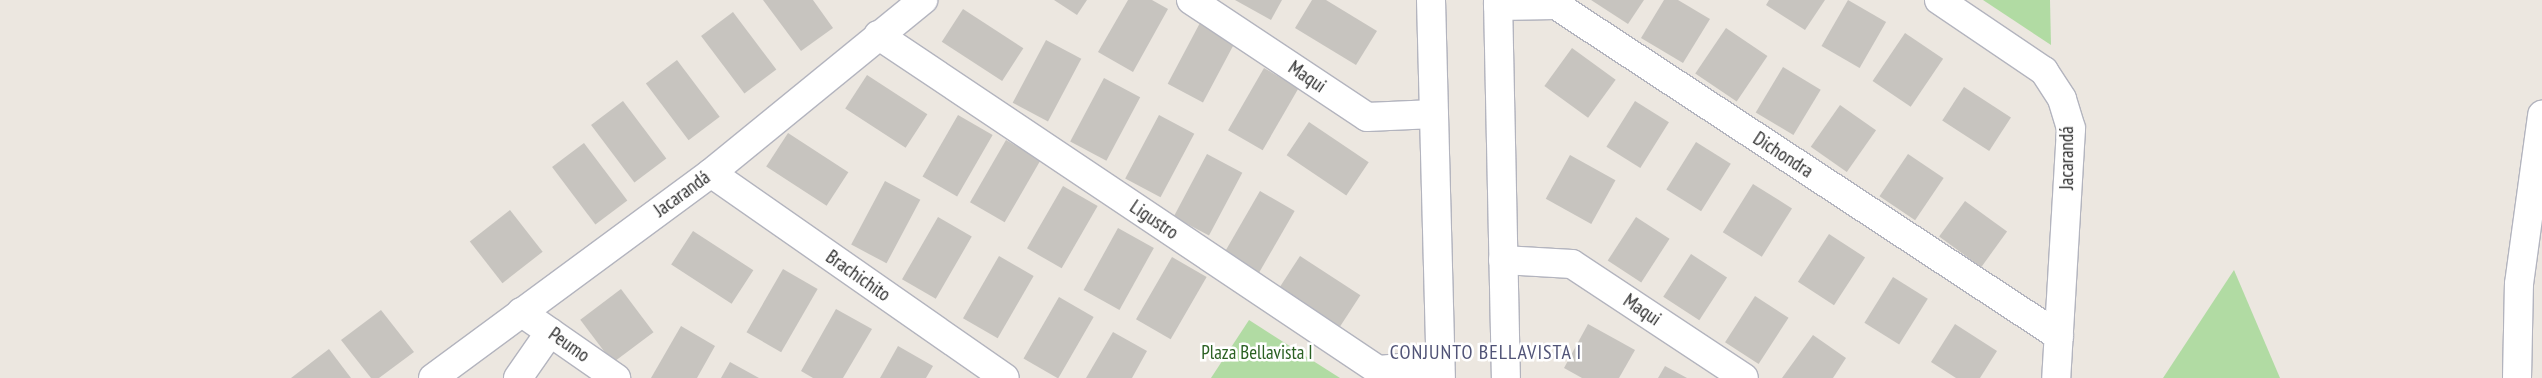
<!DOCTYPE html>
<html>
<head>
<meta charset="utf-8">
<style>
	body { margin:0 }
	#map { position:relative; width:2542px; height:378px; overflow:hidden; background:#ece7e0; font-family:"PT Sans Narrow",sans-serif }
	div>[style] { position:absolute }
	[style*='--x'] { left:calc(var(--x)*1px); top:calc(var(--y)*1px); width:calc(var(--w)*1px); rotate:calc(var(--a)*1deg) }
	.green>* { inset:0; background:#b1dba3 }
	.building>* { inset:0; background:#c7c4bf; transform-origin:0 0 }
	.roads { filter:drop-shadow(1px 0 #b3b4be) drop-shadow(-1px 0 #b3b4be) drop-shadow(0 1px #b3b4be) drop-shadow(0 -1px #b3b4be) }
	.street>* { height:28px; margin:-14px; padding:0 14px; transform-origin:14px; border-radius:14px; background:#fff }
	span { translate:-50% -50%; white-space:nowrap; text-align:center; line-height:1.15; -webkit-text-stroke:5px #fff; paint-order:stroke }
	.street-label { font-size:19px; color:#2c2c2c }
	.park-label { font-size:19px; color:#2b6123 }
	.neighbourhood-label { font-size:20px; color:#515477; letter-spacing:1px }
</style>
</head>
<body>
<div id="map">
	<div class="green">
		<div style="clip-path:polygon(1983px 0,2050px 0,2051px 45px)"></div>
		<div style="clip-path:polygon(2234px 270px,2280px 378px,2163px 378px)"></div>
		<div style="clip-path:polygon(1249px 320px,1340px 378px,1211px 378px)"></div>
	</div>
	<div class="building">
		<div style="clip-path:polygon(763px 0,813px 0,833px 28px,801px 51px)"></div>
		<div style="clip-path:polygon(1054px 0,1087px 0,1077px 15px)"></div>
		<div style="clip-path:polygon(1128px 0,1152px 0,1168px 9px,1133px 72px,1098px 52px)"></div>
		<div style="clip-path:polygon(1235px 0,1282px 0,1271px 20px)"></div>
		<div style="clip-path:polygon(1312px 0,1326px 0,1377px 31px,1356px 65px,1295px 28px)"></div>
		<div style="clip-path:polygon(1591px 0,1644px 0,1628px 24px)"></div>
		<div style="clip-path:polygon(1664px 0,1678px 0,1710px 19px,1683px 63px,1641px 38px)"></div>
		<div style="clip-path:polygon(1769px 0,1825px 0,1805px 30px,1766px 5px)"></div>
		<div style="left:1848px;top:0;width:44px;height:53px;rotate:30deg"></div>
		<div style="left:963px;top:9px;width:72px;height:39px;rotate:33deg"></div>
		<div style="left:733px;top:12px;width:72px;height:40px;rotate:53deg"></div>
		<div style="left:1201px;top:21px;width:40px;height:71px;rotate:28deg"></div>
		<div style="left:1726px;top:28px;width:50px;height:55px;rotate:34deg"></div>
		<div style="left:1905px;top:33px;width:46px;height:58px;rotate:34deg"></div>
		<div style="left:1046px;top:40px;width:40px;height:71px;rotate:28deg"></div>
		<div style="left:1572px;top:48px;width:54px;height:47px;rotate:36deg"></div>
		<div style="left:677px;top:60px;width:71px;height:39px;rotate:53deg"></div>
		<div style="left:1783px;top:67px;width:44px;height:53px;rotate:31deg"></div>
		<div style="left:1264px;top:68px;width:40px;height:72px;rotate:30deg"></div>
		<div style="left:867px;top:75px;width:72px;height:40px;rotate:33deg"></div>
		<div style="left:1104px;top:78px;width:41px;height:72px;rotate:28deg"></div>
		<div style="left:1964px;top:87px;width:56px;height:40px;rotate:33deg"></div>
		<div style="left:623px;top:101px;width:72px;height:40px;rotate:53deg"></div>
		<div style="left:1635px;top:101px;width:40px;height:54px;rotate:32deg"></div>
		<div style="left:1840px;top:105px;width:44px;height:51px;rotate:35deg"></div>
		<div style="left:958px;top:115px;width:40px;height:71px;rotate:30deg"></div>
		<div style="left:1159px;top:115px;width:40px;height:72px;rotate:28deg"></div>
		<div style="left:1309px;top:122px;width:72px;height:40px;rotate:34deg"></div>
		<div style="left:788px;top:133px;width:72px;height:40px;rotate:33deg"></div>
		<div style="left:1006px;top:140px;width:40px;height:72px;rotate:30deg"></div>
		<div style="left:1696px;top:142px;width:41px;height:56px;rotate:32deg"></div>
		<div style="left:584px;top:143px;width:72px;height:40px;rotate:53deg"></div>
		<div style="left:1207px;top:154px;width:40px;height:71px;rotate:28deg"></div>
		<div style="left:1908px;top:154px;width:43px;height:51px;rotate:34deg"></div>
		<div style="left:1570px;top:155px;width:52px;height:50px;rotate:29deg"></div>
		<div style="left:885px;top:181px;width:40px;height:72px;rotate:28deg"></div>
		<div style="left:1753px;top:184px;width:46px;height:57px;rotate:32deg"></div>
		<div style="left:1063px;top:186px;width:40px;height:72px;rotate:30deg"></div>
		<div style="left:1260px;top:191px;width:40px;height:73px;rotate:30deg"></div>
		<div style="left:1965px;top:201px;width:52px;height:44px;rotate:36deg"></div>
		<div style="left:510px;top:210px;width:53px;height:51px;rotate:52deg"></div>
		<div style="left:938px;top:217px;width:39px;height:72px;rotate:30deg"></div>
		<div style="left:1636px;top:217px;width:40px;height:52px;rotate:33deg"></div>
		<div style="left:1118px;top:228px;width:41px;height:71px;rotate:29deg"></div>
		<div style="left:693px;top:231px;width:72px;height:40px;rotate:33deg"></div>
		<div style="left:1829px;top:234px;width:43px;height:57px;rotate:33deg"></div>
		<div style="left:1691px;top:254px;width:43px;height:51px;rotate:33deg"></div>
		<div style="left:999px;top:256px;width:40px;height:72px;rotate:30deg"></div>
		<div style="left:1300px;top:256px;width:72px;height:40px;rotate:33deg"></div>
		<div style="left:1172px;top:257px;width:40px;height:72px;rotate:30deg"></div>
		<div style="left:783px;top:269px;width:40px;height:73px;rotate:30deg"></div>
		<div style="left:1893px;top:277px;width:41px;height:54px;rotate:32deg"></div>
		<div style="left:621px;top:289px;width:54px;height:51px;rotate:53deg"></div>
		<div style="left:1755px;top:296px;width:40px;height:55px;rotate:33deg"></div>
		<div style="left:1059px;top:297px;width:40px;height:71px;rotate:30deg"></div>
		<div style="clip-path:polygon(836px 309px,872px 329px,843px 378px,813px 378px,801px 371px)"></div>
		<div style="clip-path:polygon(381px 310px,414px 352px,379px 378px,371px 378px,341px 340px)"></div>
		<div style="clip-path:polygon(1588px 324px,1635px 350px,1619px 378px,1582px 378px,1564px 368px)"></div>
		<div style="clip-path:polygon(1955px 324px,1997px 351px,1980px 378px,1956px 378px,1931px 362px)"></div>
		<div style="clip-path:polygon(681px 326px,715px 346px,697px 378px,651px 378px)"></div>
		<div style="clip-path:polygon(1113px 332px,1147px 351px,1132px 378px,1086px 378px)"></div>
		<div style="clip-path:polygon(1813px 335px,1846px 358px,1833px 378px,1782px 378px)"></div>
		<div style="clip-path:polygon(898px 346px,933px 366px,926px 378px,880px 378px)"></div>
		<div style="clip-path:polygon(329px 349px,351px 378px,291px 378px)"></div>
		<div style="clip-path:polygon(730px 362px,759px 378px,721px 378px)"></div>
		<div style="clip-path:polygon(1665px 366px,1687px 378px,1658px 378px)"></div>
	</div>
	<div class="roads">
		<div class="street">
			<div style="--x:1191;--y:0;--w:211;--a:33.6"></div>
			<div style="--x:1367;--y:117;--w:67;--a:-2.6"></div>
			<div style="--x:1431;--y:0;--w:378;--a:88.5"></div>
			<div style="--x:1498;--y:0;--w:378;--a:88.8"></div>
			<div style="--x:1939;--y:0;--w:127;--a:34.1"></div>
			<div style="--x:2044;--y:71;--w:33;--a:57"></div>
			<div style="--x:2062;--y:99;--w:31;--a:73"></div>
			<div style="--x:2071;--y:129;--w:249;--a:93.4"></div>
			<div style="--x:1498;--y:6;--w:58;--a:-1"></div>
			<div style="--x:1556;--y:5;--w:602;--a:33.35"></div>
			<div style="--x:878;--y:35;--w:602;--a:33.82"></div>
			<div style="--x:1378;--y:370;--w:62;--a:-5.5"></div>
			<div style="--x:711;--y:173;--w:358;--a:34.9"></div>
			<div style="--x:1503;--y:260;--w:69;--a:3.3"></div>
			<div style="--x:1572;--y:264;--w:206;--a:33.5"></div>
			<div style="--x:521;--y:312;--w:116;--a:34.8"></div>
			<div style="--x:433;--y:378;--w:345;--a:-36.4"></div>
			<div style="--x:711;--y:173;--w:274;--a:-39.2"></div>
			<div style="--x:518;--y:378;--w:56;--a:-55.2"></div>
			<div style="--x:2517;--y:378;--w:94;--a:-88.8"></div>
			<div style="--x:2519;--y:284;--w:171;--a:-82.2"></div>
		</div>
	</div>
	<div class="street-label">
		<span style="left:1307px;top:77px;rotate:34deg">Maqui</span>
		<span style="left:1783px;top:155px;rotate:33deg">Dichondra</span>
		<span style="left:2067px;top:158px;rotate:-90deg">Jacarandá</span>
		<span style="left:682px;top:194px;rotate:-36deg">Jacarandá</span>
		<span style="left:1154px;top:220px;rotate:34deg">Ligustro</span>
		<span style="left:858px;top:276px;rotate:35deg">Brachichito</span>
		<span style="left:1642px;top:310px;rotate:34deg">Maqui</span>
		<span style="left:569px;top:345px;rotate:35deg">Peumo</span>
	</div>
	<div class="park-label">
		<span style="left:1257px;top:353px">Plaza Bellavista I</span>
	</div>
	<div class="neighbourhood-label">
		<span style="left:1486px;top:352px">CONJUNTO BELLAVISTA I</span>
	</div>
</div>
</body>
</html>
